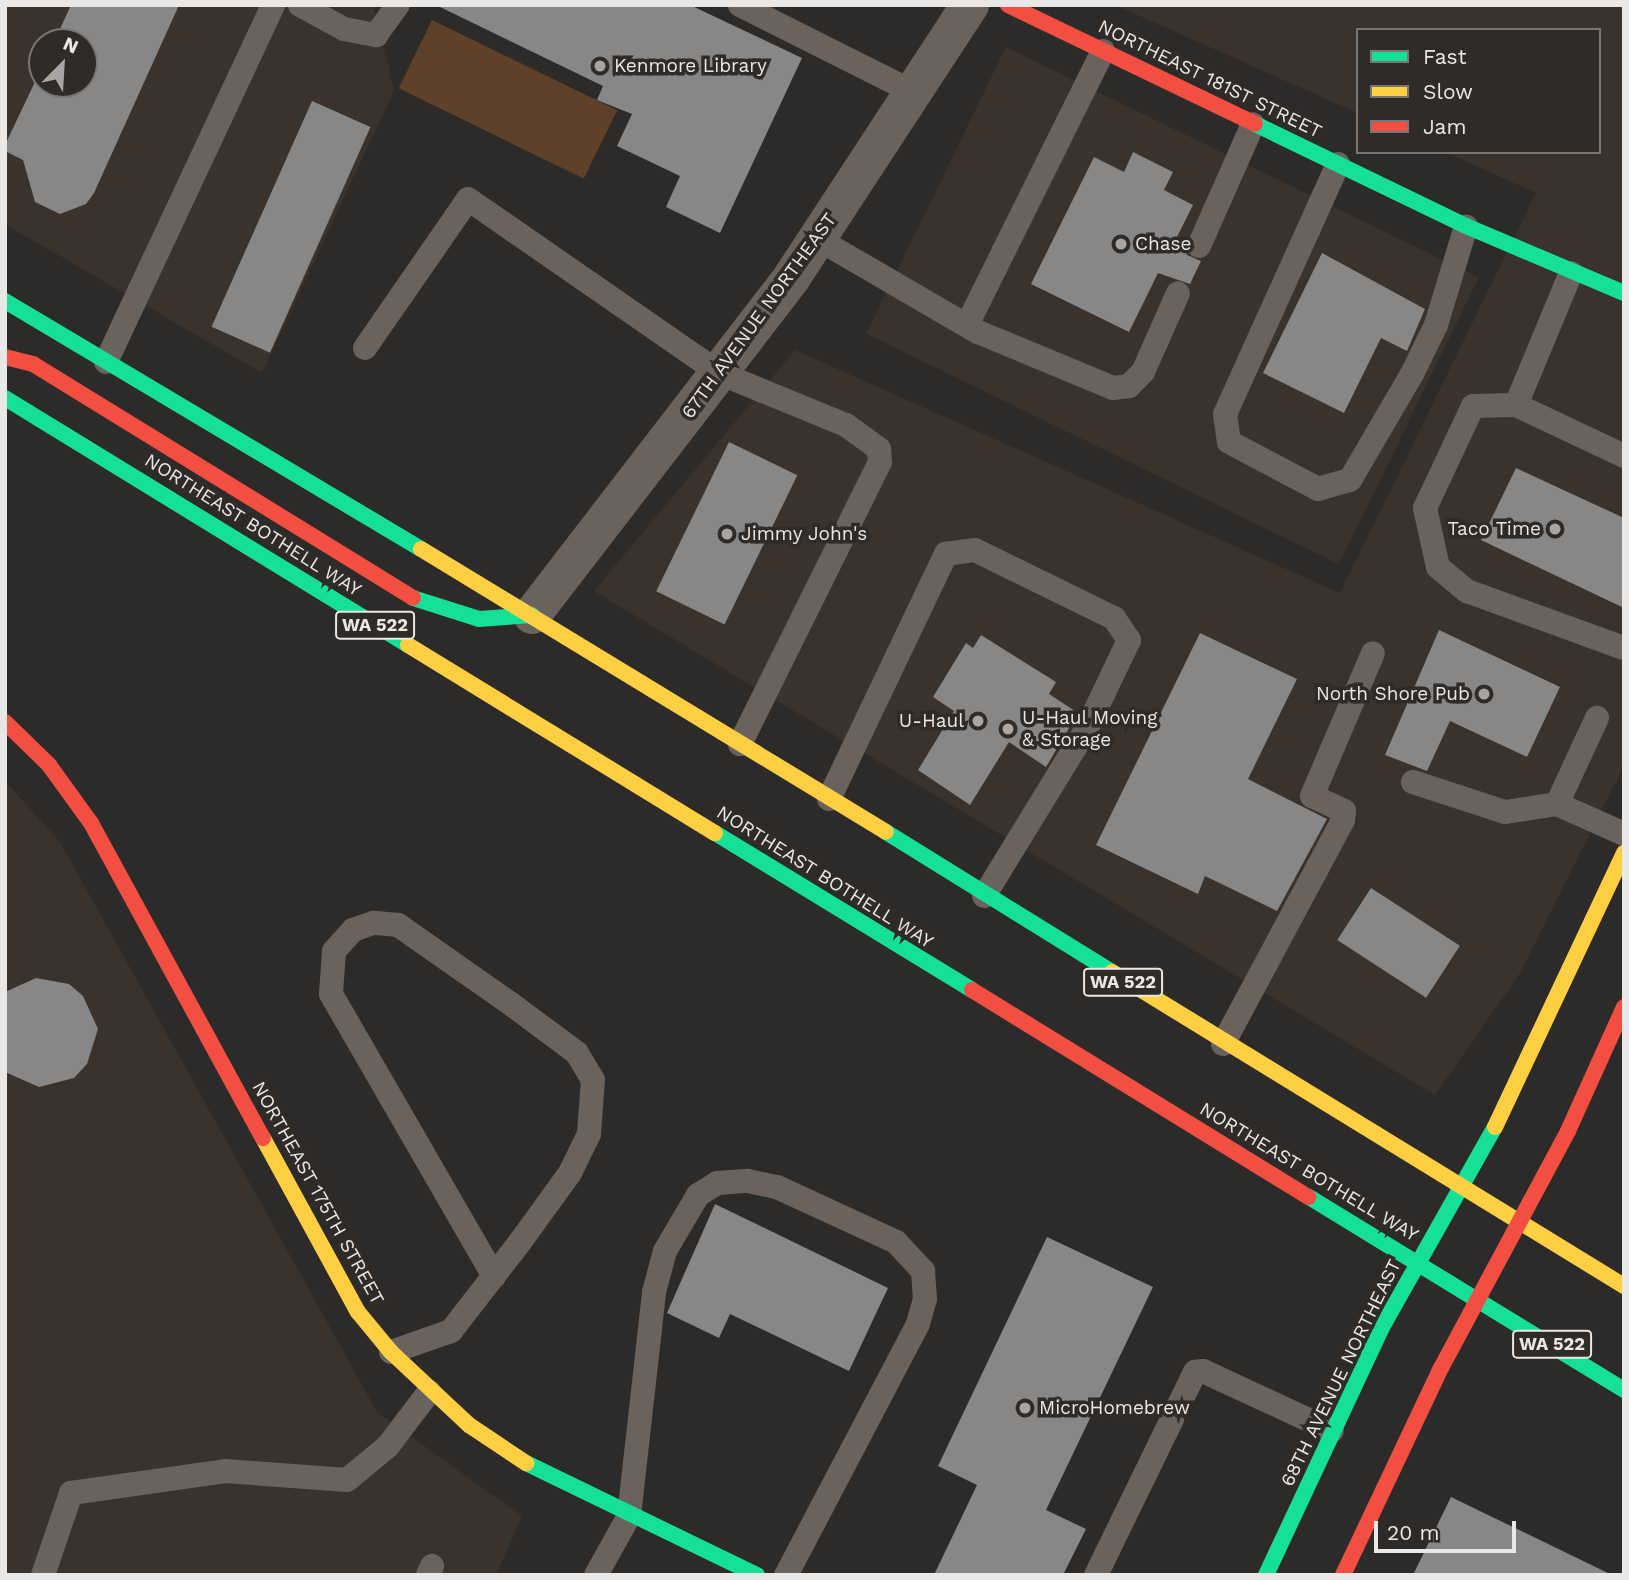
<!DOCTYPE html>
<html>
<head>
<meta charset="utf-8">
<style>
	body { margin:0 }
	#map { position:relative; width:1629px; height:1580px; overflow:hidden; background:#2d2b2a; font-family:"Work Sans",sans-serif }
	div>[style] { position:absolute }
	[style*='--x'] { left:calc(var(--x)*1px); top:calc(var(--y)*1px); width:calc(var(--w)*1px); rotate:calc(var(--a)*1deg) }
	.built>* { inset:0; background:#39322d; transform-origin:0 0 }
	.green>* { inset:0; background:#5f4129; transform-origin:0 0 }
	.building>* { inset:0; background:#878787; transform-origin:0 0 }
	.lane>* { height:24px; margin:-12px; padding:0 12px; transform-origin:12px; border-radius:12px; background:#69625d }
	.street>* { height:38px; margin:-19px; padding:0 19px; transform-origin:19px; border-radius:19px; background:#69625d }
	.fast>* { height:16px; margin:-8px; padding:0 8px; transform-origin:8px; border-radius:8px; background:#16e098 }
	.slow>* { height:16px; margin:-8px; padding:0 8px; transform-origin:8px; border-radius:8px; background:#ffcf43 }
	.jam>* { height:16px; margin:-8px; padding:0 8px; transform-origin:8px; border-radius:8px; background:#f24e42 }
	.dots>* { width:19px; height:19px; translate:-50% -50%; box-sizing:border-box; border:4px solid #2e2b29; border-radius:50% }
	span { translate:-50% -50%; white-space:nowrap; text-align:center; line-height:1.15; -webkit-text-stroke:7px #2e2b29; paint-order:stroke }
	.shield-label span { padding:2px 5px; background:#2e2b29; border:2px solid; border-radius:5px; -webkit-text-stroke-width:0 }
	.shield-label { font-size:18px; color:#eae8e7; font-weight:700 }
	.poi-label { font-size:19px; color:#eae8e7 }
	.left { translate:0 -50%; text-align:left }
	.right { translate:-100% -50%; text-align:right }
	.street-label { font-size:19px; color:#eae8e7 }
	.frame { position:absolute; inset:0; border:7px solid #eae8e7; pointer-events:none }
	.legend { position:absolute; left:1356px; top:28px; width:245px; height:126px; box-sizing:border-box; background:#2e2b29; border:2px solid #797775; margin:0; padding:9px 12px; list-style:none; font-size:21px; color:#eae8e7 }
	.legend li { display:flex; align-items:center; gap:14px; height:35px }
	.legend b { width:35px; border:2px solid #797775 }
	.north { position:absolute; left:28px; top:28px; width:70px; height:70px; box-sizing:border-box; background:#2e2b29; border:2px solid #797775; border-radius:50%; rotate:24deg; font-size:19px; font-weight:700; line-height:28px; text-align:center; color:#eae8e7 }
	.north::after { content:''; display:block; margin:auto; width:24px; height:32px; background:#a8a6a5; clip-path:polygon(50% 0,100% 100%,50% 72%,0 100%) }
	.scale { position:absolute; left:1374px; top:1521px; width:142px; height:32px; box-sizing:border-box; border:4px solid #eae8e7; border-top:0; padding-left:9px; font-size:21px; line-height:24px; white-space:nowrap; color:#eae8e7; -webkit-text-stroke:5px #2e2b29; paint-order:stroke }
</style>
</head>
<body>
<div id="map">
	<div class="built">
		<div style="clip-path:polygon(evenodd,5px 5px,373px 5px,394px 90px,262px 373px,5px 224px,5px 5px,42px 42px,84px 42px,84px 84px,42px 84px,42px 42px)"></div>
		<div style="clip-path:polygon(1115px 5px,1624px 5px,1624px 765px,1520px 973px,1435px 1095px,594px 591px,795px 350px,1340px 593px,1536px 193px,1446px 152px,1599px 152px,1599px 30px,1358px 30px,1358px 113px)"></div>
		<div style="left:1006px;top:47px;width:526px;height:319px;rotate:26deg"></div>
		<div style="clip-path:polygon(5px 781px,60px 842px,377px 1412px,522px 1516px,496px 1575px,5px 1575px)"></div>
	</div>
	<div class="green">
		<div style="left:432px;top:20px;width:206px;height:76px;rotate:26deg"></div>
	</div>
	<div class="building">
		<div style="clip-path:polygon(71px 5px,179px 5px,94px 193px,86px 204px,60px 214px,35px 202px,23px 160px,5px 151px,5px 145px,42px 67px,42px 84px,84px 84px,84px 42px,54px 42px)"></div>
		<div style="clip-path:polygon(436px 5px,690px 5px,802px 58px,720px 233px,666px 207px,680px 176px,617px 146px,632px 114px,597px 100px,603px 86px)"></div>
		<div style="left:312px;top:101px;width:64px;height:247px;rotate:24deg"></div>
		<div style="clip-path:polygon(1133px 152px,1173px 172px,1164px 190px,1193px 205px,1177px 237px,1185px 241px,1187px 255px,1201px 261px,1190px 284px,1158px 273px,1129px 332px,1031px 284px,1094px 157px,1124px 172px)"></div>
		<div style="clip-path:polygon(1322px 253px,1425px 309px,1407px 351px,1381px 338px,1344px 413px,1263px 373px)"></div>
		<div style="left:729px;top:442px;width:76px;height:166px;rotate:26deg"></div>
		<div style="clip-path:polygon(1516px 468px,1624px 518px,1624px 608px,1481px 540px)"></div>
		<div style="clip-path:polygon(1439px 630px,1560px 687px,1527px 757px,1450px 721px,1427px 771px,1385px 755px)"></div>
		<div style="clip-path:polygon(1200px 633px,1297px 679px,1248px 779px,1327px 819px,1277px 911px,1205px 876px,1198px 894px,1096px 845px)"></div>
		<div style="clip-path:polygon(981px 635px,1056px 682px,1049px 694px,1078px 713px,1046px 767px,1009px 742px,970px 805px,918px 770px,954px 711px,933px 697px,966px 643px,973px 648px)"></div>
		<div style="left:1371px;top:888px;width:106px;height:62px;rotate:33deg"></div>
		<div style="clip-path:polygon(36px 978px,69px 984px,83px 996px,98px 1029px,87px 1064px,74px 1078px,39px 1087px,5px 1072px,5px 992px)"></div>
		<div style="clip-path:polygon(715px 1204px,888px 1288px,849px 1371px,730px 1314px,719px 1338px,667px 1313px)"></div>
		<div style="clip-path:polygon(1047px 1237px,1153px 1287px,1046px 1510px,1086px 1529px,1063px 1575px,934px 1575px,977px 1485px,938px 1466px)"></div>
		<div style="clip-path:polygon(1451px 1497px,1612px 1575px,1413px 1575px)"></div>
	</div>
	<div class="lane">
		<div style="--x:300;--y:5;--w:50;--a:28.6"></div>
		<div style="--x:344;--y:29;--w:33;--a:11"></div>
		<div style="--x:376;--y:35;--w:37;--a:-54"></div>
		<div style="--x:740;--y:5;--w:196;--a:26.7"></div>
		<div style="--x:1338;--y:164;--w:274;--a:114.3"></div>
		<div style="--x:1225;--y:414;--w:28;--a:82"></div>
		<div style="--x:1229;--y:442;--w:101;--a:27.8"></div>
		<div style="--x:1318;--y:489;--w:33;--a:-16"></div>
		<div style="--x:1350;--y:480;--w:123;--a:-59.7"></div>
		<div style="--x:1412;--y:374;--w:55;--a:-63.9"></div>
		<div style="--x:1436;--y:325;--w:103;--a:-73.1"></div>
		<div style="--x:818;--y:239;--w:185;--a:30.2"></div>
		<div style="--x:978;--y:332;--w:146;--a:22.5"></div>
		<div style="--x:1113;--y:388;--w:16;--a:-7"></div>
		<div style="--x:1129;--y:386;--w:20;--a:-45"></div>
		<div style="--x:1143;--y:372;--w:86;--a:-66.1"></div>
		<div style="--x:1199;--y:246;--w:133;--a:-66.1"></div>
		<div style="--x:967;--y:325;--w:306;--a:-63.6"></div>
		<div style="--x:365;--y:348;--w:181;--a:-55.3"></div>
		<div style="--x:468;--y:199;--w:305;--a:34.7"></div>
		<div style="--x:719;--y:373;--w:137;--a:22.3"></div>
		<div style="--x:846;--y:425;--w:41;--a:36"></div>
		<div style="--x:879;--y:449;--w:13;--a:86"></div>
		<div style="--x:880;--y:462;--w:315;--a:116.4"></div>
		<div style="--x:106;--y:362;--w:394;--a:-64.9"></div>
		<div style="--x:1516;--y:405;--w:143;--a:-67.4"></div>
		<div style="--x:1624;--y:456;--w:119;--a:-154.7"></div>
		<div style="--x:1516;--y:405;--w:43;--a:178.7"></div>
		<div style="--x:1473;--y:406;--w:113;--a:115.2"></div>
		<div style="--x:1425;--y:508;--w:60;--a:77.6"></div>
		<div style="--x:1438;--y:567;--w:38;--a:40"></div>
		<div style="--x:1467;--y:591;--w:167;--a:20"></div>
		<div style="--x:1413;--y:782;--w:97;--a:18.1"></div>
		<div style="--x:1505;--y:812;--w:53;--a:-8.7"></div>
		<div style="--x:1557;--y:804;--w:73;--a:24.1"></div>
		<div style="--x:829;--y:799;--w:272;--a:-64.5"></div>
		<div style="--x:946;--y:554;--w:29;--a:-8"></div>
		<div style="--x:975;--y:550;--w:155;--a:26.1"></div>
		<div style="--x:1114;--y:618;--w:27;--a:56"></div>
		<div style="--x:1129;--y:640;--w:98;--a:115.5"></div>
		<div style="--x:1087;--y:728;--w:197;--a:121.5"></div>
		<div style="--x:1557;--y:804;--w:95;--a:-65.1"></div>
		<div style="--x:1223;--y:1044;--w:254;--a:-61.8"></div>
		<div style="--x:1343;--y:820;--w:9;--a:-84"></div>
		<div style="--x:1344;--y:811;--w:35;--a:-155"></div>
		<div style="--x:1312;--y:796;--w:155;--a:-66.9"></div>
		<div style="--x:391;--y:1352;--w:64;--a:-19.3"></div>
		<div style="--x:451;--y:1331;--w:113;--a:-52.2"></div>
		<div style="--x:520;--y:1242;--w:85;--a:-54.1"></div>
		<div style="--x:570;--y:1173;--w:43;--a:-64"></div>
		<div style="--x:589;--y:1134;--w:54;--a:-85.8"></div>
		<div style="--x:593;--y:1080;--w:31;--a:-121"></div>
		<div style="--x:577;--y:1053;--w:82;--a:-143.4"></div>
		<div style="--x:511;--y:1004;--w:138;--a:-145"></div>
		<div style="--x:398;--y:925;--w:25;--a:-175"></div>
		<div style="--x:373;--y:923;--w:21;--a:161"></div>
		<div style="--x:353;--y:930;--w:28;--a:132"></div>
		<div style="--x:334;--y:951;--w:43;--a:94"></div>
		<div style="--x:331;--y:994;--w:326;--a:60"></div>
		<div style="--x:43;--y:1575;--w:87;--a:-71.1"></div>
		<div style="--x:71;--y:1493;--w:156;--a:-8.1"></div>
		<div style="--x:225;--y:1471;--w:122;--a:4.2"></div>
		<div style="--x:347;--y:1480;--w:53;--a:-39.7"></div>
		<div style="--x:388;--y:1446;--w:68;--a:-52.8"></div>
		<div style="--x:428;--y:1575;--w:10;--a:-66"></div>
		<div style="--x:596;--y:1575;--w:68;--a:-60.8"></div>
		<div style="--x:629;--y:1516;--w:225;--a:-83.6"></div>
		<div style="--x:654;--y:1292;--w:42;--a:-75"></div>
		<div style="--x:665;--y:1251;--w:65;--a:-59.5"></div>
		<div style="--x:698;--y:1195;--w:22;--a:-32"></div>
		<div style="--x:717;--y:1183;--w:31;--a:-4"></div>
		<div style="--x:748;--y:1181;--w:30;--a:12"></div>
		<div style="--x:777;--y:1187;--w:131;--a:24.8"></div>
		<div style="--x:896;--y:1242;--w:40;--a:47"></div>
		<div style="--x:923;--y:1271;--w:28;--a:86"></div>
		<div style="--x:925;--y:1299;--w:26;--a:106"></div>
		<div style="--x:918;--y:1324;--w:284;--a:117.7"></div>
		<div style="--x:1096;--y:1575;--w:226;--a:-64"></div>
		<div style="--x:1195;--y:1372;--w:8;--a:-7"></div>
		<div style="--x:1203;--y:1371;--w:142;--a:24.9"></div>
	</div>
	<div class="street">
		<div style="--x:532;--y:615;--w:426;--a:-52.4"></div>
		<div style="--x:792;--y:277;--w:325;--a:-56.8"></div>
	</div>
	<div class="fast">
		<div style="--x:1255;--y:124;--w:234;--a:25.8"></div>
		<div style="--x:1466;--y:226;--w:172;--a:23"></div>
		<div style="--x:5;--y:301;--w:484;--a:30.8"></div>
		<div style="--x:5;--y:398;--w:473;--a:31.5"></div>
		<div style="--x:413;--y:598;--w:69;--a:17.7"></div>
		<div style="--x:479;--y:619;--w:53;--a:-4.3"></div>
		<div style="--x:886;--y:832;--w:266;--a:31.8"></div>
		<div style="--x:715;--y:833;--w:301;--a:31.4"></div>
		<div style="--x:1309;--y:1197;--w:369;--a:31.5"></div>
		<div style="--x:526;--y:1463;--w:257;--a:25.9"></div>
		<div style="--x:1266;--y:1575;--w:272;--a:-64.9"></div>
		<div style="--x:1381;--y:1329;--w:232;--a:-60.6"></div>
	</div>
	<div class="slow">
		<div style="--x:421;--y:549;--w:544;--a:31.32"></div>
		<div style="--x:408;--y:645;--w:360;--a:31.5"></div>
		<div style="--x:1112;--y:972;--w:601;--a:31.52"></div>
		<div style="--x:1495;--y:1127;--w:303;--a:-64.8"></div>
		<div style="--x:263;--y:1138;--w:198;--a:61.4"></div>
		<div style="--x:358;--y:1312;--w:52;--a:50.5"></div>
		<div style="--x:391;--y:1352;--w:107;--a:43.1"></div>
		<div style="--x:469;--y:1425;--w:69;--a:33.7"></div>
	</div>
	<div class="jam">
		<div style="--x:1008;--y:5;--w:274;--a:25.7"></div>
		<div style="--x:5;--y:357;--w:29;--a:14"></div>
		<div style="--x:33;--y:364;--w:446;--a:31.6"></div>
		<div style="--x:5;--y:722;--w:62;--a:44.3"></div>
		<div style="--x:49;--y:765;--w:72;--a:54.1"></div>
		<div style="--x:91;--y:823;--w:359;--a:61.4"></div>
		<div style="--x:972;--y:990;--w:395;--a:31.6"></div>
		<div style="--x:1343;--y:1575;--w:229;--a:-64.7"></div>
		<div style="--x:1441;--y:1368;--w:269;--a:-61.8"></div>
		<div style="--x:1568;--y:1131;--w:136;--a:-65.7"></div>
	</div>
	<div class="dots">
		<div style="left:600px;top:66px;background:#a8a6a5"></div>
		<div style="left:1121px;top:244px;background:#a8a6a5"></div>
		<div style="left:1555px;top:529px;background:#a8a6a5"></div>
		<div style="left:727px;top:534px;background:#a8a6a5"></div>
		<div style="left:1484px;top:694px;background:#a8a6a5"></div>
		<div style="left:978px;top:721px;background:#a8a6a5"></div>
		<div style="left:1008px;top:729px;background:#a8a6a5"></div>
		<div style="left:1025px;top:1408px;background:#a8a6a5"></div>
	</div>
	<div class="shield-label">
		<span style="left:375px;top:625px">WA 522</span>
		<span style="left:1123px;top:982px">WA 522</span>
		<span style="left:1552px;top:1344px">WA 522</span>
	</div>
	<div class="poi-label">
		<span class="left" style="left:614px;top:66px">Kenmore Library</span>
		<span class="left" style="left:1135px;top:244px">Chase</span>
		<span class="right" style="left:1541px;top:529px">Taco Time</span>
		<span class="left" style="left:741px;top:534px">Jimmy John's</span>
		<span class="right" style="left:1470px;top:694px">North Shore Pub</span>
		<span class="left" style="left:1022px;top:729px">U-Haul Moving<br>&amp; Storage</span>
		<span class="right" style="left:964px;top:721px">U-Haul</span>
		<span class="left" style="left:1039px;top:1408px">MicroHomebrew</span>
	</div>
	<div class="street-label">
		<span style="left:1210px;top:79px;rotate:26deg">NORTHEAST 181ST STREET</span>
		<span style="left:759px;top:316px;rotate:-54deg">67TH AVENUE NORTHEAST</span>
		<span style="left:253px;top:525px;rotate:32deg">NORTHEAST BOTHELL WAY</span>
		<span style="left:825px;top:877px;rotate:32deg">NORTHEAST BOTHELL WAY</span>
		<span style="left:1309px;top:1172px;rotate:31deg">NORTHEAST BOTHELL WAY</span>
		<span style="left:318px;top:1193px;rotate:61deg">NORTHEAST 175TH STREET</span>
		<span style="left:1341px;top:1373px;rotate:-64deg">68TH AVENUE NORTHEAST</span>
	</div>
	<div class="frame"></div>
	<ul class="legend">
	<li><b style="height:9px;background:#16e098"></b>Fast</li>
	<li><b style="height:9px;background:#ffcf43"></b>Slow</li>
	<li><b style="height:9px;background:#f24e42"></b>Jam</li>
	</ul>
	<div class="north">N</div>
	<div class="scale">20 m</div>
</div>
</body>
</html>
